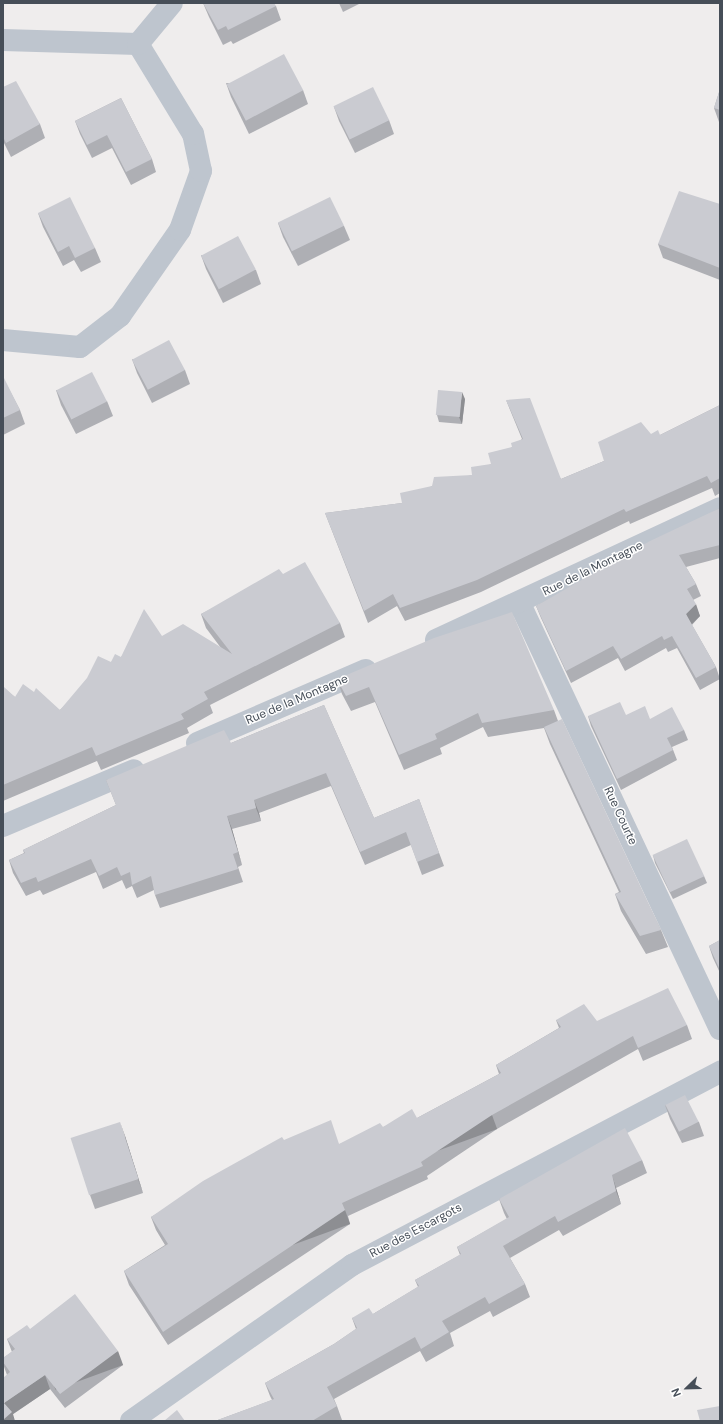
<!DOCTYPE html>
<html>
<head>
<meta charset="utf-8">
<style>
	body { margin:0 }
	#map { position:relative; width:723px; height:1424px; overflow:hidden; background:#efeded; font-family:"DM Sans",sans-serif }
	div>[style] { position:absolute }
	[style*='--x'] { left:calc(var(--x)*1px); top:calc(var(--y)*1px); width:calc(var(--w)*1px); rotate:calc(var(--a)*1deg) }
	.minor>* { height:22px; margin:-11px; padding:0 11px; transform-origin:11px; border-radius:11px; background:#bec5ce }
	.wall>* { inset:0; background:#aeafb4 }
	.shaded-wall>* { inset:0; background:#8d8e92; transform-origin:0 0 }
	.building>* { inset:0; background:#cacbd1; transform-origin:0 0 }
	span { translate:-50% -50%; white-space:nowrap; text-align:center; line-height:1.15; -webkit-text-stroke:3px #fff; paint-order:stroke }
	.street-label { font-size:12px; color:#464e58 }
	.frame { position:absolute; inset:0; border:4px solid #464e58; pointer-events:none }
	.north { position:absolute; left:667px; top:1368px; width:40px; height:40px; -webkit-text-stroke:3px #fff; paint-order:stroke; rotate:247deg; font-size:11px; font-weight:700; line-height:16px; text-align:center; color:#464e58 }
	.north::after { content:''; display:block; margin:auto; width:14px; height:18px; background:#464e58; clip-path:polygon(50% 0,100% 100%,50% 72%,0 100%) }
</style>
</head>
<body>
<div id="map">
	<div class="minor">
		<div style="--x:3;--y:40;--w:135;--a:1.7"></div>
		<div style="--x:3;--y:340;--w:77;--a:5.2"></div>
		<div style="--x:80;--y:347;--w:51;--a:-37.8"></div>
		<div style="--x:120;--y:316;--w:105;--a:-55.1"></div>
		<div style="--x:180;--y:230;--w:63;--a:-70.4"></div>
		<div style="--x:201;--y:171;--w:38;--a:-102"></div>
		<div style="--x:193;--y:134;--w:105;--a:-121.4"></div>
		<div style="--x:138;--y:44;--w:53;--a:-50.3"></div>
		<div style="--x:520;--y:604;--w:470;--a:64.8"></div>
		<div style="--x:436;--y:640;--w:313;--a:-24.9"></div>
		<div style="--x:197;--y:743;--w:184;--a:-23.4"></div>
		<div style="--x:3;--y:826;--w:142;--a:-23.1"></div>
		<div style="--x:131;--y:1421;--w:271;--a:-35.2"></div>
		<div style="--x:352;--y:1265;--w:416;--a:-27.7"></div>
	</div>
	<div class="wall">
		<div style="clip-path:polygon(203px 3px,276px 6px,281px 20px,233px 44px,231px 41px,223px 45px,209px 17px)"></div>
		<div style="clip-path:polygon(339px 3px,361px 3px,343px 12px)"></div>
		<div style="clip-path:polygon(226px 83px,303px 90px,308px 104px,249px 134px,231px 97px)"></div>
		<div style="clip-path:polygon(3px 87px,40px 124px,45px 138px,11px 157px,3px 141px)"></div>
		<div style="clip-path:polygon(720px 89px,720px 123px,719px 122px,714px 108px)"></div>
		<div style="clip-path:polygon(121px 98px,152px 159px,156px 172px,131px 185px,112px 148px,92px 158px,80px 134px,75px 121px)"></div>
		<div style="clip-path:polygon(334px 107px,389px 120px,394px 134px,355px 153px,339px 121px)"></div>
		<div style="clip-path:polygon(720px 204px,720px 280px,663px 258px,658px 244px)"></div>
		<div style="clip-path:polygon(38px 213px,95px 248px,101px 262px,81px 272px,74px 260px,63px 266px,43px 227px)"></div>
		<div style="clip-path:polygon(278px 223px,344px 226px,350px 240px,298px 266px,283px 237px)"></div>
		<div style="clip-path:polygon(201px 255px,256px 270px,261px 284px,223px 303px,206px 269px)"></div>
		<div style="clip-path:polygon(132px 359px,185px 370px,190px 384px,152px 403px,137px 373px)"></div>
		<div style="clip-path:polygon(3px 378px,20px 410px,25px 424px,3px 435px)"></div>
		<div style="clip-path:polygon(56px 390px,107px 401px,113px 416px,76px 434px,61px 405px)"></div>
		<div style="clip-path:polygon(465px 399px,462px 424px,439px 422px,437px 415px)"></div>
		<div style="clip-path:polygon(506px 400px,561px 479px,604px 461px,651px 434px,660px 435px,720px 405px,720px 493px,715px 496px,712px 488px,630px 524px,629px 521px,481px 592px,405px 621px,397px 606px,368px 623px,325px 513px,402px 503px,432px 486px,472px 475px,491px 464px,522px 439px)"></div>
		<div style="clip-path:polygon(720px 508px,720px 558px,686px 567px,696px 584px,701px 596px,693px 600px,700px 616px,692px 625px,716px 667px,720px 679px,700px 690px,677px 648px,668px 652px,666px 648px,625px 671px,618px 658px,571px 683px,541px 618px,536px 606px)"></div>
		<div style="clip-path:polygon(283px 574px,340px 623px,345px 637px,210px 705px,213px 713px,187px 728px,189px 733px,101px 770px,97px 761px,3px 801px,3px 688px,15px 697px,60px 710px,111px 662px,162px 636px,221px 648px,206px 628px,201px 614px)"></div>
		<div style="clip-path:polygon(337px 679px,554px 710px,558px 721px,661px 930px,668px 947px,646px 954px,621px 911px,615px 894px,619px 892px,550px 744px,544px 728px,488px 737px,483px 727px,440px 748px,442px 754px,404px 770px,375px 702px,351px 711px,342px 694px)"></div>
		<div style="clip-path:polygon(324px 705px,374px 818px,419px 799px,444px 866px,422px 875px,411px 845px,365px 865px,331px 786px,259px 813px,261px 821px,232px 829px,242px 865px,238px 867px,243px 882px,160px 908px,155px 895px,154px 890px,137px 898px,132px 886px,126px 889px,122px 880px,103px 889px,96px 872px,43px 895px,40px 890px,26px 896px,13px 873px,9px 860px,24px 853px,23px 850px,116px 805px,106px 780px,231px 743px)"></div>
		<div style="clip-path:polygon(626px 715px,650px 719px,684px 730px,688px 740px,672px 747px,677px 760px,621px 790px,591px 726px,588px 716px)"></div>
		<div style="clip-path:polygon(653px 855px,704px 876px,707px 883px,673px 899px,655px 863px)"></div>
		<div style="clip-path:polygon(720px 940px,720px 973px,713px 958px,709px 946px)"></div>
		<div style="clip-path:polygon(556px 1020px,687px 1025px,692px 1039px,643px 1061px,638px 1049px,497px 1129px,427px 1176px,428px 1179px,348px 1216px,350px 1224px,168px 1345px,129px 1285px,124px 1271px,165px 1245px,156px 1230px,151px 1217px,284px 1140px,340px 1144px,383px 1127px,417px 1118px,499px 1074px,496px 1065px,559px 1028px)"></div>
		<div style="clip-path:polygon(665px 1105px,699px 1122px,704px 1136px,682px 1143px,670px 1119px)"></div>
		<div style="clip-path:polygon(125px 1136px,143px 1193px,95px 1209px,90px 1195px)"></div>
		<div style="clip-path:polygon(642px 1160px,647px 1173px,616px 1188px,621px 1204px,563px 1236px,559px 1230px,510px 1258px,525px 1284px,530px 1297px,493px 1317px,490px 1311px,450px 1333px,454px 1346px,426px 1362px,420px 1351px,334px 1399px,337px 1406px,342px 1420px,340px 1421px,215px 1421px,272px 1400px,270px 1396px,265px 1383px,334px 1344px,356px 1329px,352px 1318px,373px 1314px,418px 1287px,415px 1280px,460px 1255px,457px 1247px,507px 1219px,504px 1213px,499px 1199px)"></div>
		<div style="clip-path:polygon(30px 1329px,123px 1365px,65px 1408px,50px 1389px,3px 1421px,7px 1375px,3px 1364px,3px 1358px,12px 1352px,7px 1339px)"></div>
	</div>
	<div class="shaded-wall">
		<div style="clip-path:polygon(462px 392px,465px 399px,462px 424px,459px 417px)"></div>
		<div style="clip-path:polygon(696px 604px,700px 616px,690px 626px,686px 614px)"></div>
		<div style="clip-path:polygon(254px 800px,259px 813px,261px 821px,256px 808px)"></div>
		<div style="clip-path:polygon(227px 816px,232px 829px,242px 865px,238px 852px)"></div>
		<div style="left:492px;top:1115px;width:15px;height:85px;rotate:70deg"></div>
		<div style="clip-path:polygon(120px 1122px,125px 1136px,143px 1193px,138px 1179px)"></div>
		<div style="clip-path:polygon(612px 1175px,616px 1188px,621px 1204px,616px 1191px)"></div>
		<div style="left:345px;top:1210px;width:15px;height:219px;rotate:70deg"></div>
		<div style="left:118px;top:1351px;width:15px;height:72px;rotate:70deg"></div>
		<div style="clip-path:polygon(45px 1375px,50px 1389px,13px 1414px,15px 1421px,3px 1421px,4px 1403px)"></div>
	</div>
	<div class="building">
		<div style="clip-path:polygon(203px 3px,274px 3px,276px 6px,228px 30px,226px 26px,218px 30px)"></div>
		<div style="left:284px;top:54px;width:41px;height:65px;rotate:62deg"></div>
		<div style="clip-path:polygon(16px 81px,40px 124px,6px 143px,3px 137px,3px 87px)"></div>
		<div style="left:373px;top:87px;width:37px;height:44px;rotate:64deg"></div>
		<div style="clip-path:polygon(720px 89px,720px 110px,714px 108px)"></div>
		<div style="clip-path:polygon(121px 98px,152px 159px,126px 172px,107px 135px,87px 145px,75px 121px)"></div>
		<div style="clip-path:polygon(679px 191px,720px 204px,720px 268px,658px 244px)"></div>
		<div style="clip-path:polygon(70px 197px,95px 248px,75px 258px,69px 246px,58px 252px,38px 213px)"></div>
		<div style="left:330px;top:197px;width:32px;height:58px;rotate:64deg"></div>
		<div style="left:238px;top:236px;width:38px;height:42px;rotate:62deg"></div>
		<div style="left:169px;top:340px;width:34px;height:42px;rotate:62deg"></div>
		<div style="left:92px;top:372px;width:33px;height:40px;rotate:63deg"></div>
		<div style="clip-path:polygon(3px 378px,4px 378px,20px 410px,3px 418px)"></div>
		<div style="left:438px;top:390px;width:24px;height:25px;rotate:5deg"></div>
		<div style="clip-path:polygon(530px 398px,561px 479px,604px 461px,598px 442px,641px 422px,651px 434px,658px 430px,660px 435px,720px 405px,720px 478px,711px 483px,707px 476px,626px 512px,624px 509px,477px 580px,400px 608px,393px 594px,364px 611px,325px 513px,402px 503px,400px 493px,432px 486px,434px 477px,472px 475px,471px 467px,491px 464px,488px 453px,512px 447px,511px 443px,523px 439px,506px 400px)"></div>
		<div style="clip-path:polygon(720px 508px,720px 545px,679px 555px,696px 584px,687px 589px,696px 604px,686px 614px,716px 667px,696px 678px,672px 636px,664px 640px,662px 636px,621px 659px,613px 646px,566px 671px,536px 606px,650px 541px)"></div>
		<div style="clip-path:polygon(305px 562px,340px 623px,204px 692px,208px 699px,181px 714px,184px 719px,96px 756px,92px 747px,3px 785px,3px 688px,4px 687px,15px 697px,23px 684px,34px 692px,36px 688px,60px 710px,87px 678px,98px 656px,111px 662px,115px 654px,121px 657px,144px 609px,162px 636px,183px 624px,232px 654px,201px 614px,279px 569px,283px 574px)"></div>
		<div style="clip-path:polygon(512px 612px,554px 710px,482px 723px,478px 713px,435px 734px,437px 739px,399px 755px,369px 687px,346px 696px,337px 679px,434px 638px)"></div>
		<div style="clip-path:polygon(620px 702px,626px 715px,645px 706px,650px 719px,672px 707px,684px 730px,667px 738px,673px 750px,617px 779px,588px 716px)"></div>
		<div style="clip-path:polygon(324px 705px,374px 818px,419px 799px,439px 853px,417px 862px,406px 832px,360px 852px,326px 773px,254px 800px,256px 808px,227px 816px,238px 852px,233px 854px,238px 869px,155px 895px,151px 876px,132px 885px,130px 872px,121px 876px,117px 867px,99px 876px,91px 859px,38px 882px,36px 877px,21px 883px,9px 860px,25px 853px,23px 850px,116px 805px,106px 780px,224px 730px,231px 743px)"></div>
		<div style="clip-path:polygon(562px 719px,661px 930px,640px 936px,615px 894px,621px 892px,544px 727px)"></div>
		<div style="left:687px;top:839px;width:41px;height:38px;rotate:65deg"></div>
		<div style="clip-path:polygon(720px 940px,720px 970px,709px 946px)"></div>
		<div style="clip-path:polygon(668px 988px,687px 1025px,638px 1048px,633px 1036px,492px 1115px,421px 1162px,423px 1166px,342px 1203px,345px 1210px,163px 1332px,124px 1271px,168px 1244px,151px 1217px,203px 1181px,282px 1137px,284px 1140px,331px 1120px,339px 1144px,380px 1123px,383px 1127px,412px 1109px,417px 1118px,501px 1073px,496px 1065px,561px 1027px,556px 1020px,584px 1004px,597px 1021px)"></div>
		<div style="left:685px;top:1095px;width:30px;height:22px;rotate:63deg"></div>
		<div style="left:120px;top:1122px;width:60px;height:52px;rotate:72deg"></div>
		<div style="clip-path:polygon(625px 1128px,642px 1160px,612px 1175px,616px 1191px,558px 1222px,555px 1216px,503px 1246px,525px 1284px,489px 1304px,485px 1297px,442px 1321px,449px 1332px,421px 1349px,415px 1337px,327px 1387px,337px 1406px,312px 1421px,215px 1421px,274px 1399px,265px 1383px,334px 1344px,357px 1328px,352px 1318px,369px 1308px,373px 1314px,419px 1286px,415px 1280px,461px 1254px,457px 1247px,509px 1217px,499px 1199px)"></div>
		<div style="clip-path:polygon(75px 1294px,118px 1351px,60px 1394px,45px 1375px,4px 1403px,12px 1412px,3px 1420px,3px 1378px,10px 1372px,3px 1362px,3px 1358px,15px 1349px,7px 1339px,27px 1325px,30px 1329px)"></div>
		<div style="clip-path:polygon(720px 1406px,720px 1421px,700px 1421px,697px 1410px)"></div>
		<div style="clip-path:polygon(177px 1410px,185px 1421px,164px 1421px)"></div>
	</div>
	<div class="street-label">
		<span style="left:593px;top:569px;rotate:-26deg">Rue de la Montagne</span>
		<span style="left:297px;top:700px;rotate:-23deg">Rue de la Montagne</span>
		<span style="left:620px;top:816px;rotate:65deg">Rue Courte</span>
		<span style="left:416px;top:1231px;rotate:-28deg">Rue des Escargots</span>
	</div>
	<div class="frame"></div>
	<div class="north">N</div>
</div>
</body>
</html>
